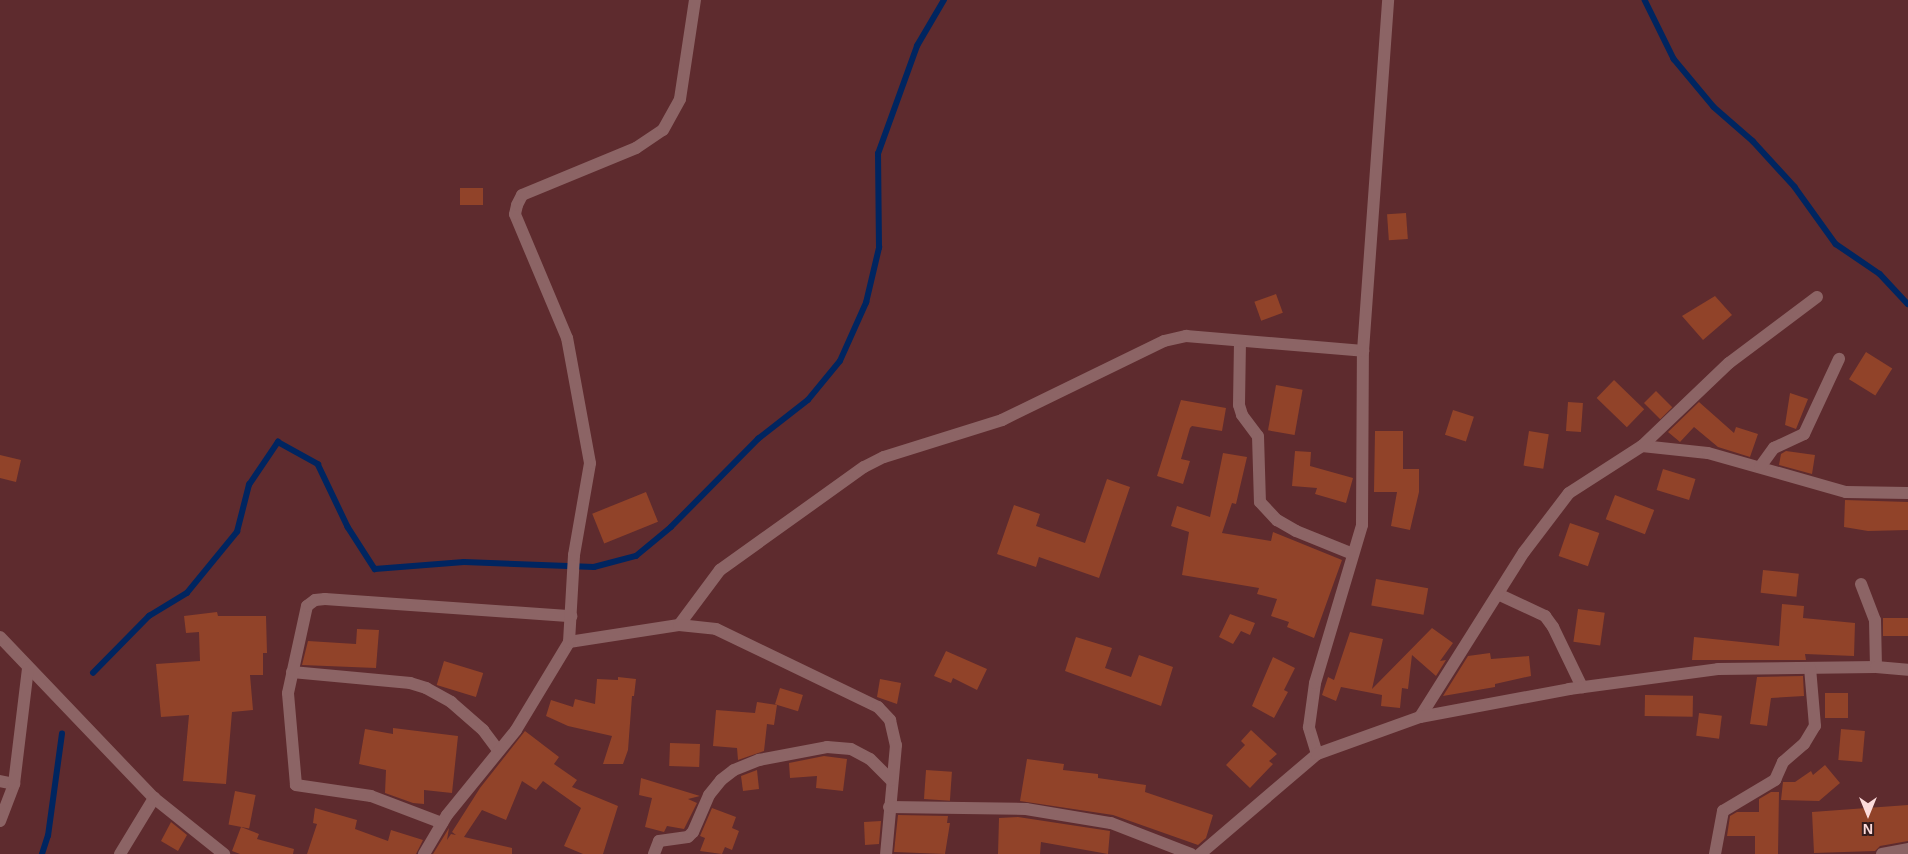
<!DOCTYPE html>
<html>
<head>
<meta charset="utf-8">
<style>
	body { margin:0 }
	#map { position:relative; width:1908px; height:854px; overflow:hidden; background:#5e2b2e; font-family:Helvetica,sans-serif }
	div>[style] { position:absolute }
	[style*='--x'] { left:calc(var(--x)*1px); top:calc(var(--y)*1px); width:calc(var(--w)*1px); rotate:calc(var(--a)*1deg) }
	.stream>* { height:5.5px; margin:-2.75px; padding:0 2.75px; transform-origin:2.75px; border-radius:2.75px; background:#002560 }
	.building>* { inset:0; background:#914329; transform-origin:0 0 }
	.minor>* { height:12px; margin:-6px; padding:0 6px; transform-origin:6px; border-radius:6px; background:#8c6465 }
	span { translate:-50% -50%; white-space:nowrap; text-align:center; line-height:1.15; -webkit-text-stroke:5px #341c1d; paint-order:stroke }
	.north { position:absolute; left:1843px; top:789px; width:50px; height:50px; -webkit-text-stroke:4px #341c1d; paint-order:stroke; rotate:180deg; font-size:14px; font-weight:700; line-height:20px; text-align:center; color:#fcdbdb }
	.north::after { content:''; display:block; margin:auto; width:18px; height:22px; background:#fcdbdb; clip-path:polygon(50% 0,100% 100%,50% 72%,0 100%) }
</style>
</head>
<body>
<div id="map">
	<div class="stream">
		<div style="--x:1645;--y:0;--w:66;--a:63.8"></div>
		<div style="--x:1674;--y:59;--w:62;--a:50.2"></div>
		<div style="--x:1714;--y:107;--w:52;--a:41.1"></div>
		<div style="--x:1753;--y:141;--w:62;--a:47.6"></div>
		<div style="--x:1795;--y:187;--w:70;--a:54.3"></div>
		<div style="--x:1836;--y:244;--w:53;--a:34.3"></div>
		<div style="--x:1880;--y:274;--w:41;--a:47"></div>
		<div style="--x:93;--y:673;--w:80;--a:-45.5"></div>
		<div style="--x:149;--y:616;--w:44;--a:-31.2"></div>
		<div style="--x:187;--y:593;--w:79;--a:-50.7"></div>
		<div style="--x:237;--y:532;--w:49;--a:-75.7"></div>
		<div style="--x:249;--y:485;--w:52;--a:-56"></div>
		<div style="--x:278;--y:442;--w:46;--a:28.8"></div>
		<div style="--x:318;--y:464;--w:70;--a:64.5"></div>
		<div style="--x:348;--y:527;--w:50;--a:57.3"></div>
		<div style="--x:375;--y:569;--w:89;--a:-4.5"></div>
		<div style="--x:464;--y:562;--w:130;--a:2.2"></div>
		<div style="--x:594;--y:567;--w:43;--a:-14.7"></div>
		<div style="--x:636;--y:556;--w:45;--a:-39.6"></div>
		<div style="--x:671;--y:527;--w:124;--a:-45.3"></div>
		<div style="--x:758;--y:439;--w:63;--a:-38"></div>
		<div style="--x:808;--y:400;--w:50;--a:-50.6"></div>
		<div style="--x:840;--y:361;--w:64;--a:-65.9"></div>
		<div style="--x:866;--y:303;--w:57;--a:-76.7"></div>
		<div style="--x:879;--y:248;--w:94;--a:-90.6"></div>
		<div style="--x:878;--y:154;--w:115;--a:-70.1"></div>
		<div style="--x:917;--y:46;--w:53;--a:-59.6"></div>
		<div style="--x:42;--y:854;--w:19;--a:-72"></div>
		<div style="--x:48;--y:836;--w:103;--a:-82.2"></div>
	</div>
	<div class="building">
		<div style="left:483px;top:188px;width:17px;height:23px;rotate:90deg"></div>
		<div style="left:1406px;top:213px;width:26px;height:19px;rotate:86deg"></div>
		<div style="left:1276px;top:294px;width:20px;height:23px;rotate:70deg"></div>
		<div style="clip-path:polygon(1715px 296px,1732px 315px,1703px 340px,1682px 316px)"></div>
		<div style="left:1866px;top:352px;width:31px;height:32px;rotate:32deg"></div>
		<div style="left:1614px;top:380px;width:42px;height:25px;rotate:44deg"></div>
		<div style="left:1276px;top:385px;width:27px;height:46px;rotate:10deg"></div>
		<div style="left:1656px;top:391px;width:23px;height:17px;rotate:45deg"></div>
		<div style="clip-path:polygon(1790px 393px,1808px 399px,1796px 429px,1785px 425px)"></div>
		<div style="clip-path:polygon(1181px 400px,1226px 408px,1222px 431px,1192px 426px,1190px 428px,1181px 459px,1190px 461px,1183px 484px,1157px 476px)"></div>
		<div style="left:1568px;top:402px;width:15px;height:29px;rotate:4deg"></div>
		<div style="clip-path:polygon(1699px 402px,1734px 433px,1736px 427px,1758px 434px,1750px 457px,1718px 447px,1694px 427px,1680px 442px,1668px 432px)"></div>
		<div style="left:1453px;top:410px;width:22px;height:26px;rotate:18deg"></div>
		<div style="clip-path:polygon(1375px 431px,1403px 431px,1403px 469px,1419px 469px,1419px 492px,1410px 530px,1391px 526px,1397px 492px,1374px 492px)"></div>
		<div style="left:1529px;top:431px;width:20px;height:35px;rotate:9deg"></div>
		<div style="clip-path:polygon(1295px 451px,1311px 452px,1310px 466px,1353px 478px,1346px 503px,1315px 494px,1317px 488px,1292px 486px)"></div>
		<div style="clip-path:polygon(1786px 451px,1815px 455px,1812px 474px,1779px 465px,1781px 454px)"></div>
		<div style="clip-path:polygon(1223px 453px,1247px 457px,1236px 504px,1232px 503px,1222px 533px,1271px 541px,1273px 532px,1342px 560px,1314px 638px,1287px 627px,1289px 622px,1271px 616px,1277px 599px,1257px 594px,1259px 588px,1182px 575px,1189px 532px,1171px 526px,1177px 506px,1210px 517px)"></div>
		<div style="clip-path:polygon(0 455px,21px 460px,16px 482px,0 478px)"></div>
		<div style="left:1663px;top:469px;width:34px;height:22px;rotate:17deg"></div>
		<div style="clip-path:polygon(1107px 479px,1130px 487px,1099px 578px,1039px 557px,1036px 567px,997px 554px,1014px 505px,1040px 514px,1036px 526px,1085px 543px)"></div>
		<div style="left:646px;top:492px;width:32px;height:58px;rotate:68deg"></div>
		<div style="left:1615px;top:495px;width:42px;height:26px;rotate:21deg"></div>
		<div style="clip-path:polygon(1845px 500px,1908px 502px,1908px 530px,1868px 531px,1844px 527px)"></div>
		<div style="left:1570px;top:523px;width:31px;height:35px;rotate:19deg"></div>
		<div style="left:1763px;top:570px;width:36px;height:23px;rotate:6deg"></div>
		<div style="left:1376px;top:579px;width:53px;height:27px;rotate:10deg"></div>
		<div style="clip-path:polygon(1782px 604px,1804px 606px,1803px 618px,1855px 623px,1854px 656px,1805px 654px,1806px 660px,1692px 660px,1694px 637px,1779px 646px)"></div>
		<div style="left:1578px;top:609px;width:27px;height:33px;rotate:8deg"></div>
		<div style="clip-path:polygon(217px 612px,218px 616px,266px 616px,267px 653px,263px 653px,263px 675px,250px 675px,253px 710px,232px 712px,226px 784px,183px 781px,189px 715px,161px 717px,156px 664px,200px 661px,199px 632px,186px 633px,184px 616px)"></div>
		<div style="clip-path:polygon(1230px 614px,1255px 623px,1250px 635px,1241px 631px,1233px 644px,1219px 637px)"></div>
		<div style="left:1908px;top:618px;width:18px;height:25px;rotate:90deg"></div>
		<div style="clip-path:polygon(1432px 628px,1453px 643px,1440px 661px,1446px 660px,1436px 676px,1412px 655px,1408px 689px,1402px 688px,1400px 708px,1381px 706px,1382px 695px,1341px 687px,1336px 701px,1322px 695px,1328px 677px,1334px 680px,1350px 632px,1383px 639px,1372px 689px)"></div>
		<div style="clip-path:polygon(357px 629px,379px 630px,376px 668px,302px 665px,308px 641px,356px 644px)"></div>
		<div style="clip-path:polygon(1076px 637px,1112px 648px,1105px 668px,1131px 677px,1139px 655px,1173px 667px,1161px 706px,1065px 671px)"></div>
		<div style="clip-path:polygon(946px 651px,987px 669px,977px 690px,953px 678px,951px 683px,934px 676px)"></div>
		<div style="clip-path:polygon(1490px 653px,1491px 659px,1529px 656px,1531px 676px,1495px 684px,1495px 687px,1443px 696px,1468px 656px)"></div>
		<div style="clip-path:polygon(1273px 657px,1295px 668px,1284px 690px,1288px 692px,1274px 718px,1252px 706px)"></div>
		<div style="left:444px;top:661px;width:41px;height:25px;rotate:17deg"></div>
		<div style="clip-path:polygon(1803px 676px,1804px 696px,1771px 698px,1767px 726px,1750px 724px,1757px 677px)"></div>
		<div style="clip-path:polygon(618px 677px,636px 679px,634px 696px,632px 696px,628px 750px,623px 764px,603px 764px,612px 736px,568px 726px,546px 716px,551px 700px,573px 707px,575px 699px,595px 704px,597px 679px,618px 680px)"></div>
		<div style="clip-path:polygon(880px 679px,901px 683px,897px 704px,877px 697px)"></div>
		<div style="left:780px;top:688px;width:24px;height:17px;rotate:17deg"></div>
		<div style="left:1825px;top:693px;width:23px;height:25px"></div>
		<div style="left:1645px;top:695px;width:48px;height:21px;rotate:1deg"></div>
		<div style="clip-path:polygon(757px 702px,777px 705px,774px 725px,767px 724px,764px 751px,738px 760px,737px 748px,713px 746px,716px 710px,755px 713px)"></div>
		<div style="left:1699px;top:713px;width:23px;height:23px;rotate:7deg"></div>
		<div style="clip-path:polygon(393px 728px,458px 736px,452px 793px,424px 790px,424px 804px,413px 803px,385px 793px,386px 770px,359px 764px,365px 729px,393px 734px)"></div>
		<div style="left:1841px;top:729px;width:24px;height:31px;rotate:5deg"></div>
		<div style="clip-path:polygon(1251px 730px,1277px 754px,1269px 761px,1273px 764px,1250px 788px,1226px 765px,1245px 745px,1241px 741px)"></div>
		<div style="clip-path:polygon(525px 731px,559px 757px,554px 764px,577px 780px,572px 787px,618px 806px,603px 854px,583px 854px,564px 846px,581px 808px,543px 781px,536px 790px,522px 781px,506px 820px,482px 810px,464px 837px,512px 848px,512px 854px,433px 854px,449px 828px,447px 840px,451px 834px,456px 835px,452px 832px,480px 788px)"></div>
		<div style="left:670px;top:743px;width:30px;height:23px;rotate:2deg"></div>
		<div style="clip-path:polygon(824px 756px,847px 759px,843px 791px,816px 788px,817px 776px,790px 778px,789px 763px)"></div>
		<div style="clip-path:polygon(1027px 759px,1064px 764px,1063px 770px,1098px 774px,1098px 778px,1146px 785px,1145px 792px,1213px 815px,1206px 838px,1198px 845px,1113px 815px,1020px 801px)"></div>
		<div style="clip-path:polygon(1825px 765px,1840px 783px,1819px 801px,1781px 800px,1783px 782px,1795px 782px,1811px 771px,1813px 775px)"></div>
		<div style="clip-path:polygon(757px 770px,759px 789px,743px 791px,741px 776px)"></div>
		<div style="left:926px;top:770px;width:26px;height:29px;rotate:4deg"></div>
		<div style="clip-path:polygon(641px 778px,700px 796px,688px 799px,697px 803px,684px 829px,667px 826px,664px 832px,645px 827px,652px 798px,639px 795px)"></div>
		<div style="left:235px;top:791px;width:21px;height:34px;rotate:11deg"></div>
		<div style="clip-path:polygon(1771px 792px,1779px 792px,1778px 854px,1755px 854px,1755px 836px,1727px 836px,1730px 816px,1737px 812px,1759px 812px,1759px 799px)"></div>
		<div style="clip-path:polygon(1908px 805px,1908px 841px,1880px 846px,1875px 851px,1814px 853px,1812px 812px)"></div>
		<div style="clip-path:polygon(315px 808px,357px 820px,355px 829px,388px 841px,391px 830px,423px 840px,416px 854px,307px 854px,317px 824px,313px 823px)"></div>
		<div style="clip-path:polygon(712px 808px,736px 817px,732px 828px,739px 831px,732px 850px,725px 847px,722px 854px,700px 851px,705px 838px,700px 836px)"></div>
		<div style="clip-path:polygon(898px 815px,948px 816px,947px 823px,950px 823px,945px 854px,894px 852px)"></div>
		<div style="clip-path:polygon(1018px 817px,1110px 831px,1108px 854px,1041px 842px,1040px 854px,998px 854px,999px 818px)"></div>
		<div style="clip-path:polygon(881px 821px,879px 844px,865px 845px,864px 822px)"></div>
		<div style="clip-path:polygon(171px 822px,187px 835px,178px 851px,161px 841px)"></div>
		<div style="clip-path:polygon(241px 827px,259px 834px,257px 839px,294px 849px,293px 854px,240px 854px,232px 851px)"></div>
	</div>
	<div class="minor">
		<div style="--x:1240;--y:341;--w:64;--a:90.9"></div>
		<div style="--x:1239;--y:405;--w:10;--a:73"></div>
		<div style="--x:1242;--y:415;--w:26;--a:53"></div>
		<div style="--x:1258;--y:436;--w:66;--a:88.3"></div>
		<div style="--x:1260;--y:502;--w:25;--a:47"></div>
		<div style="--x:1277;--y:520;--w:22;--a:30"></div>
		<div style="--x:1296;--y:531;--w:61;--a:22"></div>
		<div style="--x:1642;--y:446;--w:66;--a:6.1"></div>
		<div style="--x:1708;--y:453;--w:143;--a:15.8"></div>
		<div style="--x:1846;--y:492;--w:62;--a:0.9"></div>
		<div style="--x:1760;--y:467;--w:24;--a:-54"></div>
		<div style="--x:1774;--y:448;--w:33;--a:-25"></div>
		<div style="--x:1804;--y:434;--w:83;--a:-65"></div>
		<div style="--x:1861;--y:584;--w:39;--a:69"></div>
		<div style="--x:1875;--y:620;--w:47;--a:88.8"></div>
		<div style="--x:1500;--y:595;--w:50;--a:25"></div>
		<div style="--x:1545;--y:616;--w:14;--a:54"></div>
		<div style="--x:1553;--y:627;--w:67;--a:64.2"></div>
		<div style="--x:679;--y:625;--w:69;--a:-53.3"></div>
		<div style="--x:720;--y:570;--w:177;--a:-35.6"></div>
		<div style="--x:864;--y:467;--w:22;--a:-27"></div>
		<div style="--x:884;--y:457;--w:124;--a:-17.4"></div>
		<div style="--x:1002;--y:420;--w:180;--a:-26"></div>
		<div style="--x:1164;--y:341;--w:23;--a:-13"></div>
		<div style="--x:1186;--y:336;--w:178;--a:4.8"></div>
		<div style="--x:0;--y:637;--w:223;--a:46.3"></div>
		<div style="--x:154;--y:798;--w:90;--a:38.7"></div>
		<div style="--x:569;--y:642;--w:111;--a:-8.8"></div>
		<div style="--x:679;--y:625;--w:37;--a:6"></div>
		<div style="--x:716;--y:629;--w:180;--a:25.7"></div>
		<div style="--x:878;--y:707;--w:18;--a:47"></div>
		<div style="--x:890;--y:720;--w:26;--a:77"></div>
		<div style="--x:896;--y:745;--w:109;--a:95.2"></div>
		<div style="--x:292;--y:672;--w:119;--a:5.3"></div>
		<div style="--x:410;--y:683;--w:17;--a:17"></div>
		<div style="--x:426;--y:688;--w:29;--a:29"></div>
		<div style="--x:451;--y:702;--w:43;--a:41.2"></div>
		<div style="--x:483;--y:730;--w:26;--a:53"></div>
		<div style="--x:1420;--y:717;--w:195;--a:-57.8"></div>
		<div style="--x:1524;--y:552;--w:74;--a:-52.7"></div>
		<div style="--x:1569;--y:493;--w:87;--a:-32.8"></div>
		<div style="--x:1642;--y:446;--w:120;--a:-43.7"></div>
		<div style="--x:1729;--y:363;--w:110;--a:-36.9"></div>
		<div style="--x:1317;--y:754;--w:28;--a:-107"></div>
		<div style="--x:1309;--y:727;--w:44;--a:-82.2"></div>
		<div style="--x:1315;--y:683;--w:165;--a:-73.4"></div>
		<div style="--x:1362;--y:525;--w:174;--a:-89.7"></div>
		<div style="--x:1363;--y:351;--w:352;--a:-85.9"></div>
		<div style="--x:0;--y:781;--w:14;--a:12"></div>
		<div style="--x:889;--y:807;--w:137;--a:0.8"></div>
		<div style="--x:1026;--y:809;--w:86;--a:9.4"></div>
		<div style="--x:1111;--y:823;--w:86;--a:21.2"></div>
		<div style="--x:0;--y:821;--w:40;--a:-69"></div>
		<div style="--x:14;--y:784;--w:117;--a:-83.1"></div>
		<div style="--x:442;--y:823;--w:76;--a:-159.2"></div>
		<div style="--x:371;--y:796;--w:76;--a:-171.7"></div>
		<div style="--x:296;--y:785;--w:92;--a:-95"></div>
		<div style="--x:288;--y:693;--w:89;--a:-77.7"></div>
		<div style="--x:307;--y:606;--w:10;--a:-37"></div>
		<div style="--x:315;--y:600;--w:10;--a:-6"></div>
		<div style="--x:325;--y:599;--w:247;--a:4"></div>
		<div style="--x:120;--y:854;--w:66;--a:-58.7"></div>
		<div style="--x:424;--y:854;--w:45;--a:-59.5"></div>
		<div style="--x:447;--y:815;--w:109;--a:-50.9"></div>
		<div style="--x:516;--y:730;--w:103;--a:-58.9"></div>
		<div style="--x:569;--y:642;--w:87;--a:-86.7"></div>
		<div style="--x:574;--y:555;--w:93;--a:-80.1"></div>
		<div style="--x:590;--y:463;--w:127;--a:-100.4"></div>
		<div style="--x:567;--y:338;--w:134;--a:-112.8"></div>
		<div style="--x:515;--y:214;--w:9;--a:-77"></div>
		<div style="--x:517;--y:205;--w:11;--a:-63"></div>
		<div style="--x:522;--y:195;--w:123;--a:-22.4"></div>
		<div style="--x:636;--y:148;--w:32;--a:-34"></div>
		<div style="--x:663;--y:130;--w:35;--a:-61"></div>
		<div style="--x:680;--y:99;--w:100;--a:-81.4"></div>
		<div style="--x:654;--y:854;--w:14;--a:-69"></div>
		<div style="--x:659;--y:841;--w:29;--a:-8"></div>
		<div style="--x:688;--y:837;--w:7;--a:-45"></div>
		<div style="--x:693;--y:832;--w:40;--a:-66.6"></div>
		<div style="--x:709;--y:795;--w:19;--a:-51"></div>
		<div style="--x:721;--y:780;--w:16;--a:-38"></div>
		<div style="--x:734;--y:770;--w:27;--a:-22"></div>
		<div style="--x:759;--y:760;--w:69;--a:-10.8"></div>
		<div style="--x:827;--y:747;--w:24;--a:5"></div>
		<div style="--x:851;--y:749;--w:21;--a:28"></div>
		<div style="--x:870;--y:759;--w:30;--a:45"></div>
		<div style="--x:1200;--y:854;--w:154;--a:-40.5"></div>
		<div style="--x:1317;--y:754;--w:109;--a:-19.8"></div>
		<div style="--x:1420;--y:717;--w:152;--a:-10.6"></div>
		<div style="--x:1569;--y:689;--w:150;--a:-7.6"></div>
		<div style="--x:1718;--y:669;--w:158;--a:-0.7"></div>
		<div style="--x:1876;--y:667;--w:32;--a:5"></div>
		<div style="--x:1715;--y:854;--w:44;--a:-79.5"></div>
		<div style="--x:1723;--y:811;--w:61;--a:-30.8"></div>
		<div style="--x:1775;--y:780;--w:20;--a:-66"></div>
		<div style="--x:1783;--y:762;--w:28;--a:-41"></div>
		<div style="--x:1804;--y:744;--w:21;--a:-59"></div>
		<div style="--x:1815;--y:726;--w:58;--a:-94.9"></div>
		<div style="--x:1882;--y:854;--w:26;--a:-11"></div>
	</div>
	<div class="north">N</div>
</div>
</body>
</html>
